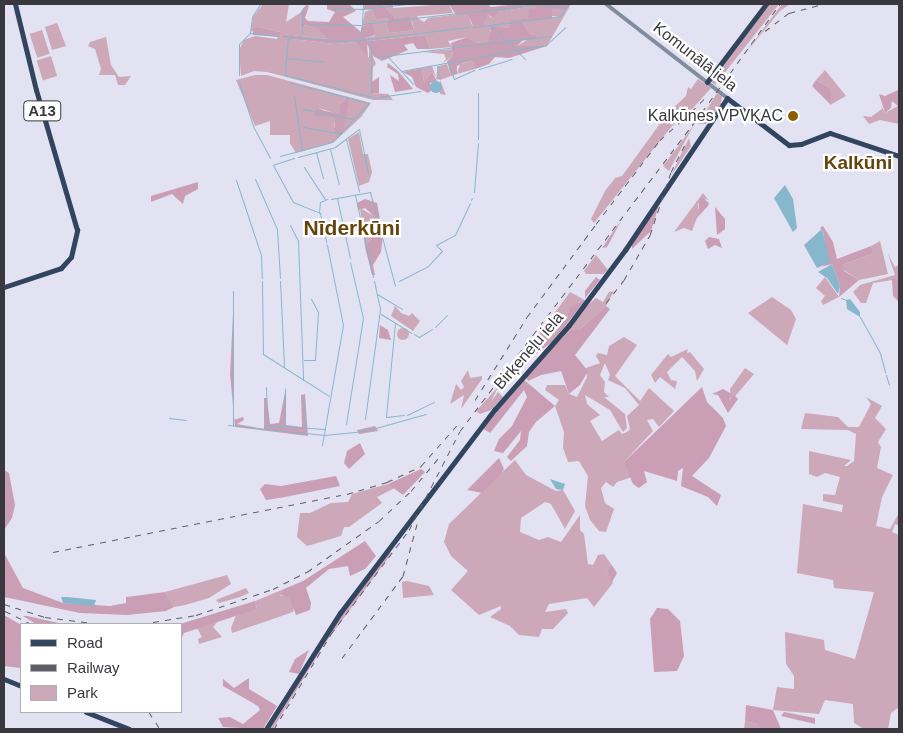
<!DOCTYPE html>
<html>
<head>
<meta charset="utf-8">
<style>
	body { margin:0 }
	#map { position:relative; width:903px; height:733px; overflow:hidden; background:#e2e2f3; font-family:Helvetica,sans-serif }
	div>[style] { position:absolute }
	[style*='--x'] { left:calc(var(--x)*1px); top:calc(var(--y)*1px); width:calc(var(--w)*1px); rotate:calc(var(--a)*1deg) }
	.green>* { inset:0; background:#cca8b9; transform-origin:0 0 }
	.round { border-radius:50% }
	.forest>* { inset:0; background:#ca9eb4 }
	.water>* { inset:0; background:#86b7cc }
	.stream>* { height:1px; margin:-0.5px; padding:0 0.5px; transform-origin:0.5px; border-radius:0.5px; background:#86b7cc }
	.minor>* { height:4px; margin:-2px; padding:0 2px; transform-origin:2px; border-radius:2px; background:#818c9c }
	.major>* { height:5px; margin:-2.5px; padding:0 2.5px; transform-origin:2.5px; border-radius:2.5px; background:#32455f }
	.rail>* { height:1px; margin-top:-0.5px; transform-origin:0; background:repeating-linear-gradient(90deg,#5e5e66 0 6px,transparent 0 12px) }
	.dots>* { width:14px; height:14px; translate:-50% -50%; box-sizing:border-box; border:2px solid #fff; border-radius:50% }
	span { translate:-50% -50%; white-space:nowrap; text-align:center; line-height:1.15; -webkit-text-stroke:4.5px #fff; paint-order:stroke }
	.shield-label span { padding:1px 4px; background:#fff; border:1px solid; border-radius:4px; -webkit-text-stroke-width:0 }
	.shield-label { font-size:15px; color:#38383e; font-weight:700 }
	.street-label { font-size:16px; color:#38383e }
	.poi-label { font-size:16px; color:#38383e }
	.right { translate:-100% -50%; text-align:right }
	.quarter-label { font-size:19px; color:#64460d; font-weight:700 }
	.district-label { font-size:21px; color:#64460d; font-weight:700 }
	.frame { position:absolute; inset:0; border:5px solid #38383e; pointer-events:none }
	.legend { position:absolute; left:20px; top:623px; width:162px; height:90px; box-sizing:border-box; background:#fff; border:1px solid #afafb2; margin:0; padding:6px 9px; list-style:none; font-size:15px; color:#38383e }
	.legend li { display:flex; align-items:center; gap:10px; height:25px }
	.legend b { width:25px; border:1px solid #afafb2 }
</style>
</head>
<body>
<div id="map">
	<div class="green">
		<div style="clip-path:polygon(263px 4px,289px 4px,286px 22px,300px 13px,301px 29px,305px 25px,320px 29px,327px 39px,283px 34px,283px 38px,335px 44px,357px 42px,369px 58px,369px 47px,376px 64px,373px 67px,372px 93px,388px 94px,393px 100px,373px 100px,267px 72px,254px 71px,241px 76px,239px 50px,244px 40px,255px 36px,277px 39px,280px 32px,259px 27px,251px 32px,253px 17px)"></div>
		<div style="clip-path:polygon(382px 4px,393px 4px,393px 8px,449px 4px,453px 13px,417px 16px,419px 19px,424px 22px,428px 18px,467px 13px,472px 25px,487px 13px,491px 18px,498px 12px,527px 7px,517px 4px,535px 4px,537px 8px,528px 19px,509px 28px,497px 27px,490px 30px,490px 41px,476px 43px,467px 37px,448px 41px,452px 47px,430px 49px,425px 35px,369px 41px,364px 38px,375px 36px,373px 25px,362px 26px,365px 12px,372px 9px,376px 20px,388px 18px,386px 26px,390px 33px,414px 30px,412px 21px,396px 19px)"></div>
		<div style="clip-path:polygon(571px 4px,547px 46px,517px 46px,535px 35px,530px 34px,523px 22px,562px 16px,550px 16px,550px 13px,552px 9px)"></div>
		<div style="clip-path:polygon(769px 4px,779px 4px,715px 85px,710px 81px)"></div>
		<div style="clip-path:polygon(782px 4px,790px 4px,780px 11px,744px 55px)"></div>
		<div style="clip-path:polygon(57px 23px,66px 46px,52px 50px,45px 27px)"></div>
		<div style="left:42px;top:30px;width:25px;height:13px;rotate:72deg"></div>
		<div style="clip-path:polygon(106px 37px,111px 65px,119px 77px,131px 76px,125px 85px,118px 85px,115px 75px,99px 75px,101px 69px,95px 49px,88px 46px,90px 42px)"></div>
		<div style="clip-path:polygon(452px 49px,453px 56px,443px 63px,446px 59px,444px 54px,423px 52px)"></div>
		<div style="left:51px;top:56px;width:21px;height:15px;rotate:73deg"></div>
		<div style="clip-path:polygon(473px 61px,475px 69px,457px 74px,460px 64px)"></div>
		<div style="clip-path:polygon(447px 64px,451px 76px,440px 80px,446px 95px,440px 94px,440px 80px,436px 79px,438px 66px)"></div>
		<div style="clip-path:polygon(432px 66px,436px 77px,432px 72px,424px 82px,422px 68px)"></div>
		<div style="clip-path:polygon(825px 70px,846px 96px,830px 105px,828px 100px,831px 89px,816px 80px)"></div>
		<div style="clip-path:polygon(evenodd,255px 75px,267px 75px,371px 103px,361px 117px,334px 142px,296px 153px,290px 143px,290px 135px,270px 135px,270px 121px,255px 126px,236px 80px,255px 75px,347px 97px,349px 106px,342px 131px,334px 127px,334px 117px,319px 108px,340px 115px,340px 104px,347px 97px)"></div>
		<div style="clip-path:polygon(698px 79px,711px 88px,686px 116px,672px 126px,594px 223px,591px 219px,605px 191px,615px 178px,622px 176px,664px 118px,672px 125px,679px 115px,673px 108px,686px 96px,688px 87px,691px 89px)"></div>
		<div style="clip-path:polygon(717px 93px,722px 96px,721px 104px,706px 124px,698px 124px)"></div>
		<div style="clip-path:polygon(881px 105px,885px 113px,898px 106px,899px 124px,880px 120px,869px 124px,863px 116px,871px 117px,882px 109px)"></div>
		<div style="clip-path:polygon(694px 125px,690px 132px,669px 171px,663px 166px)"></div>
		<div style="clip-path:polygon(359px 132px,363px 154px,368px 154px,372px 172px,369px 182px,359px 186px,348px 139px)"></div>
		<div style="clip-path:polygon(689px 138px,691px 146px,671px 176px,681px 154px)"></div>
		<div style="clip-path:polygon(703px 193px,709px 201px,706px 199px,698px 204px,699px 212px,692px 231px,684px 228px,674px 232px)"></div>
		<div style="clip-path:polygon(360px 208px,374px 216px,377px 229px,365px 247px)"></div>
		<div style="clip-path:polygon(880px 241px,888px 274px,859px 280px,842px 269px,842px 265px,874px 253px,871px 246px)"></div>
		<div style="clip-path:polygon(888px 254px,895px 267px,899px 265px,899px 279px,873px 283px,866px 303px,861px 303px,853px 292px,860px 285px,895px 275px)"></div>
		<div style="clip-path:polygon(596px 255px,608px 270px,603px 274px,586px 274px,584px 271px)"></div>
		<div style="clip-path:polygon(825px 277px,839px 297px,823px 305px,821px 301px,825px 296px,816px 288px)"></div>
		<div style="clip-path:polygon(614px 291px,606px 306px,580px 329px,560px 338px,583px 309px,596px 298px,603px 302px,609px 292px)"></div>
		<div style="clip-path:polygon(570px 292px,583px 299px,569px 309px,567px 319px,558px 321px,557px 336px,553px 341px,536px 343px,528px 349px)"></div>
		<div style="clip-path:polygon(772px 297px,791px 310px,796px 319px,787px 345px,748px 313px)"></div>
		<div style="clip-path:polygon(395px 306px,401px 313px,409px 316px,412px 313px,420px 321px,413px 331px,391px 316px)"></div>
		<div class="round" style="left:397px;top:328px;width:12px;height:12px"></div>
		<div style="clip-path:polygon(evenodd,624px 337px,637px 345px,615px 376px,640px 401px,649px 388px,674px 411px,659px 427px,653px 419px,647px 420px,653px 431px,624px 462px,632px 477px,617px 482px,613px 487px,606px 482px,601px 488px,605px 503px,614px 509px,606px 532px,599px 531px,590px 520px,585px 506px,588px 476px,579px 461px,568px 462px,563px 448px,564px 432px,555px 406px,559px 400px,545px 390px,547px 385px,565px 385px,569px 394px,577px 397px,587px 377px,586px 368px,600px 363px,596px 356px,598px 353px,607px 355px,609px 346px,624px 337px,605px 363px,610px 375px,608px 380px,625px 388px,639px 405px,627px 416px,630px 429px,627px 432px,622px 434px,619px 430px,602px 441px,590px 421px,600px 415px,587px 404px,585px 395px,610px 410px,623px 432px,627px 428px,625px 414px,604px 397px,609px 397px,604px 392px,605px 382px,600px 375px,605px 363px)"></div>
		<div style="clip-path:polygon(688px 349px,687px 353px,690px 352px,704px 369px,697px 381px,695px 371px,682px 357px,667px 372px,671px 380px,677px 381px,675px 389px,660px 377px,655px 383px,651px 375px,668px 354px,671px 357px)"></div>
		<div style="clip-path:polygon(745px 368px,754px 374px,731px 401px,730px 389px)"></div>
		<div style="clip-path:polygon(468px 370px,470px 378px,482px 376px,482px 379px,461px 409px,464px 395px,450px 404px,456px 384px,461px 390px,464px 387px,461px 381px)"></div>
		<div style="clip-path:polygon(498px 387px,491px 402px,498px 392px,503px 397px,491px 410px,480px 414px,476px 411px)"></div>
		<div style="clip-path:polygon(866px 397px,882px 406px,875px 418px,886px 429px,878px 442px,881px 447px,877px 468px,893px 475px,882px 497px,876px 526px,890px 529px,899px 513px,899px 526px,895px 524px,892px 532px,899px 535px,899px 707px,891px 713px,888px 729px,864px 729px,854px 723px,853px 704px,825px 700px,819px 714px,773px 710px,777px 687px,794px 689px,794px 676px,786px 664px,785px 632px,824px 640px,825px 650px,855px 659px,874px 592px,834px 588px,833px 580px,797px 573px,803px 504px,842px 512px,843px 505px,823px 501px,823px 494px,835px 495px,840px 477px,825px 473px,817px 477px,809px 474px,809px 451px,851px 460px,844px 466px,847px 466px,854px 461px,856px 434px,848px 430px,801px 429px,805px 413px,838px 417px,848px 427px,859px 427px,871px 404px)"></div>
		<div style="clip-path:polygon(515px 460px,526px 475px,556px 491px,563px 490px,575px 511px,565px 529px,551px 504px,545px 502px,521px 518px,520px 532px,539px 540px,548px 537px,561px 542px,580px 515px,580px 530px,584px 534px,588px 564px,593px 565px,598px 555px,604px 554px,611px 564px,607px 571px,613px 583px,594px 607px,587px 598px,549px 604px,545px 612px,566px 609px,568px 613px,553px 629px,542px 629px,539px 637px,519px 635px,510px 626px,490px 617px,501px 609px,501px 606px,479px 615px,451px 590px,468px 571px,451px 556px,444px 542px,449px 524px)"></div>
		<div style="clip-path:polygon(388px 484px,395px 488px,377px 497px,382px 503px,349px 527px,344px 527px,341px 536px,307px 546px,297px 537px,300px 513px,310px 513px,331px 503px,348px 502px,352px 494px)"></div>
		<div style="clip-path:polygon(389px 552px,392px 553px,323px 646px,273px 729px,268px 729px,341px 615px)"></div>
		<div style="clip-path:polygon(227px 575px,231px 584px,209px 598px,185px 605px,174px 607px,165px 592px)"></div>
		<div style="clip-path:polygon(407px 581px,429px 586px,434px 595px,403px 598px,402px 582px)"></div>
		<div style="clip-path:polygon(246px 588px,249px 593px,240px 597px,219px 603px,216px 600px)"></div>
		<div style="clip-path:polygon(284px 589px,280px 596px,289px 596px,294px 607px,293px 612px,232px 633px,231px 628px,236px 615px,257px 608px,255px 601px)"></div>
		<div style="clip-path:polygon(217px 622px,213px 627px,222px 637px,199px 644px,198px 639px,202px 637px,197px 628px)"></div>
		<div style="clip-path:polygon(745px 721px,757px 724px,760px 729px,744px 729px)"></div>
	</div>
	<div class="forest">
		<div style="clip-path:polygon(327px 4px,350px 5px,356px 11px,343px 17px,361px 32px,362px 26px,373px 24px,375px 35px,365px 38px,369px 41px,425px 35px,430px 49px,417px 49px,413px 43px,404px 45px,408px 50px,382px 61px,373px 56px,367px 44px,368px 57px,356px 42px,335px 44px,283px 38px,283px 34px,327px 39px,319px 29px,305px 25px,301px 29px,300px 13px,306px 5px,309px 6px,305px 18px,308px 21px,329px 22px,335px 12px,327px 9px)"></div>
		<div style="clip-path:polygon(365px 4px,382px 4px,396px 19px,410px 17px,414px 30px,390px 33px,386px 26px,388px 18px,376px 20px,372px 9px,363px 10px)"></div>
		<div style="clip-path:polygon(449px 4px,488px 4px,491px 7px,517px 4px,528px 7px,498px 12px,493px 18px,487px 14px,483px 25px,473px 25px,467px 14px,456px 15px)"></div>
		<div style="clip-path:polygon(535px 4px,571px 4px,566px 8px,552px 9px,552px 19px,523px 22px,530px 34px,536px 35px,534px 40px,523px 40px,517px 46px,547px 46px,509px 58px,495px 57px,489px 64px,475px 69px,473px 61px,463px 63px,457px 66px,457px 74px,451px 76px,447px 61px,453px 56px,451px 43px,467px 37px,476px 43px,489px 41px,491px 26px,509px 28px,512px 20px,528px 19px,529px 8px,536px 9px)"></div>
		<div style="clip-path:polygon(259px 27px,280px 32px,280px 37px,253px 35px,253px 29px)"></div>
		<div style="clip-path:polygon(388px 63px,398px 71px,413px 89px,395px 92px,390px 75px,399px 81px,398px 74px,387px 67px)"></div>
		<div style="clip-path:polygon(422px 68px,424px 82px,432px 72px,437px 81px,430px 83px,432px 90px,428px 93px,416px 87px,412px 77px,403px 72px)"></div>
		<div style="clip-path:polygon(379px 77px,379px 93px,372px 93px,372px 82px)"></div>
		<div style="clip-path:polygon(816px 80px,831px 89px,830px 104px,812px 86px)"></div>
		<div style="clip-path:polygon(898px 90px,899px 107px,892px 101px,891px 108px,885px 113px,879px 94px,885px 96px)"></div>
		<div style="clip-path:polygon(348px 96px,349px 106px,342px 134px,335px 134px,334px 117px,314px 116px,316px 109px,340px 114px,340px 104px)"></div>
		<div style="clip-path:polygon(198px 182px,198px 189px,185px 196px,183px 204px,172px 194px,151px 202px,151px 196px)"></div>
		<div style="clip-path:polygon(661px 198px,651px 231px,632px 249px,632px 245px)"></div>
		<div style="clip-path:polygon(703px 198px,709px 203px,708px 206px,693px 222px,699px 212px,699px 200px)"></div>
		<div style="clip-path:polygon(365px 199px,377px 203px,383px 234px,381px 252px,373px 265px,375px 275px,372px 275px,365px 247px,377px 229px,374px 216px,365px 208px,358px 210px,357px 203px)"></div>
		<div style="clip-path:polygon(715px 207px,725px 219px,725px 229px,717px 235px)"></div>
		<div style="clip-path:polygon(621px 221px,607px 247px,602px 248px,617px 226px)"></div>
		<div style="clip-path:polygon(823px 226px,833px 242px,837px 259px,871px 246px,874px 253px,842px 265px,844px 271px,859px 280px,839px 297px,840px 286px,832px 264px,817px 268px,823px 266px,827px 257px,823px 231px,820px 228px)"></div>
		<div style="clip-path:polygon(709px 237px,719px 239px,722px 248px,715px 245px,708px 249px,705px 241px)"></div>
		<div style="clip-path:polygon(596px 277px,600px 280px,585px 298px,585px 291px)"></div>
		<div style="clip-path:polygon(892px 279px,899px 279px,899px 302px,893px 296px)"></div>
		<div style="clip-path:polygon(234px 293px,234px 420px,243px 417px,244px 420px,237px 424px,264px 429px,264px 398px,267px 398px,270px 424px,279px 423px,286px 387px,286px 425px,302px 427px,301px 395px,305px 394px,308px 436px,235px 427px,230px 374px)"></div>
		<div style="clip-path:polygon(584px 299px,585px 301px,557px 336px,558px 321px,567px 319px,569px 308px)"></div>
		<div style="clip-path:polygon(606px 306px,610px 309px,575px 355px,588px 371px,580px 385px,569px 394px,561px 371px,541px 375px,528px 381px,525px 376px,553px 346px,569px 332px,580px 329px)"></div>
		<div style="clip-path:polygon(380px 325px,388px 330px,391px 340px,379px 338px)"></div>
		<div style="clip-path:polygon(540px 338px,553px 341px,524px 363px,526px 353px)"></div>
		<div style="clip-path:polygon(523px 379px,555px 406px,536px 422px,529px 432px,527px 446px,511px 461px,507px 457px,520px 440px,521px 431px,503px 453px,494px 451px,499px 439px,512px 426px,527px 397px,524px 390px,490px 433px,482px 428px)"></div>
		<div style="clip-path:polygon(702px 387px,707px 402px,723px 418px,726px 426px,709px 458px,692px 476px,721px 495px,717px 506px,708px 497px,681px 486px,683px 468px,678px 471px,677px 481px,644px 471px,647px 482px,639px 488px,633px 484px,624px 462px)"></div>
		<div style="clip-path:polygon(723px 389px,732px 394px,729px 400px,734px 395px,738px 399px,728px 413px,718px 395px,712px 394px)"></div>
		<div style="clip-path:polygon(375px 426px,378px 431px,359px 434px,357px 430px)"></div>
		<div style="clip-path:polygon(360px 443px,365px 454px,349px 469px,344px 463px,347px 451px)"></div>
		<div style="clip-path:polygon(499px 458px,504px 469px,501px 474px,482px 493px,467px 490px)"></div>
		<div style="clip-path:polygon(421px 469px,425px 472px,403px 495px,388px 484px)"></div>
		<div style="clip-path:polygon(4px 470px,9px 473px,15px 505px,12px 518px,4px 530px)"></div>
		<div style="clip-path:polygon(336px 476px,340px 486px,285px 497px,266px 500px,260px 489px,265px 484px,281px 486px)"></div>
		<div style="clip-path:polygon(365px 541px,376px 556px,365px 569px,350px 576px,348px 566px,329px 569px,306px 588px,311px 603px,310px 610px,296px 615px,289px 597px,280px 595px,284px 589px,303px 581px)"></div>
		<div style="clip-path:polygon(4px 553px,23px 588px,63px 603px,110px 606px,126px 603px,126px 597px,165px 592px,174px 607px,166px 611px,127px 615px,80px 613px,4px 597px)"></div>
		<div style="clip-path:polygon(611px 564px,617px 573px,612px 582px,607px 571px)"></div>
		<div style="clip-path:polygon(255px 601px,257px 609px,184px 633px,181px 639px,180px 624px)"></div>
		<div style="clip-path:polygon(657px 608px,668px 609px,680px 621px,684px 656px,677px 671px,654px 672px,650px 619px)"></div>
		<div style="clip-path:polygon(4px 615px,21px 625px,20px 668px,4px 666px)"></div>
		<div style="clip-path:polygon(23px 616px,27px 616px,63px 624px,36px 624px)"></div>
		<div style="clip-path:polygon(309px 650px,299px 674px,289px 672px,295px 659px)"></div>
		<div style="clip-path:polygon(249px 678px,249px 689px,277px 706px,263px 729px,223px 727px,218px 718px,230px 717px,243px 724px,260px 710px,258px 706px,223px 686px,223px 679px,234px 688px)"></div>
		<div style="clip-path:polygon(746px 705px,773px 710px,781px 729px,760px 729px,757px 724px,745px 721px)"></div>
		<div style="clip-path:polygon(784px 712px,815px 718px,815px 724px,781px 716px)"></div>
	</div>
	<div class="water">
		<div class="round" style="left:430px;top:81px;width:12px;height:12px"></div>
		<div style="clip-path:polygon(785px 185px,793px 199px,797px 228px,793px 232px,774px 198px)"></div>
		<div style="clip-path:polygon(822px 229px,830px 262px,817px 268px,804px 245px)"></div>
		<div style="clip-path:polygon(832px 264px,840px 286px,838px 294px,827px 278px,818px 272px)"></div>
		<div style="clip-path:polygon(850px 299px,860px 312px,860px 317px,847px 309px,846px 300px)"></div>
		<div style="clip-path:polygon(550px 479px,565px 484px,563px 490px,556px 489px)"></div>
		<div style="clip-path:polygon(61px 597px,67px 597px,96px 600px,94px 606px,63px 603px)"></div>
	</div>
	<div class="stream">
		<div style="--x:332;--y:8;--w:31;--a:2"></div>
		<div style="--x:363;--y:9;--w:44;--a:-6.5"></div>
		<div style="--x:471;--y:12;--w:67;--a:-6.8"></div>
		<div style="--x:538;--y:4;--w:26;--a:9"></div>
		<div style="--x:362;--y:23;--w:19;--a:-87"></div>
		<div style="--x:311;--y:24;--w:50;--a:1.1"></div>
		<div style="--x:362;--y:24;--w:106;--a:-6.5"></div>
		<div style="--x:492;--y:26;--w:47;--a:45"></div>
		<div style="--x:473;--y:27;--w:88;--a:-7.2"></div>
		<div style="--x:560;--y:16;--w:14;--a:-56"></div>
		<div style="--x:250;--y:33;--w:29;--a:6"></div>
		<div style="--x:302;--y:34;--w:26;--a:-88"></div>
		<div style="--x:284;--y:37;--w:68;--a:3.4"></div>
		<div style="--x:352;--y:41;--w:118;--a:-6.8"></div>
		<div style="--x:288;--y:37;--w:38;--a:95"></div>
		<div style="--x:285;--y:75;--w:94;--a:14.2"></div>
		<div style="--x:371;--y:39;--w:54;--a:90"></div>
		<div style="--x:361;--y:40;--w:13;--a:-90"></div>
		<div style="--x:475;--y:45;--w:76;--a:-6.8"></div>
		<div style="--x:377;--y:57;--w:95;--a:-7.3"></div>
		<div style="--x:388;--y:57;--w:37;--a:47"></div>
		<div style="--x:476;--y:57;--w:71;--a:-9.7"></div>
		<div style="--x:546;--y:45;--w:26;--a:-43"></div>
		<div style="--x:287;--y:58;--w:37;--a:6"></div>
		<div style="--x:449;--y:63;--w:17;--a:73"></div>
		<div style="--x:454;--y:79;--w:22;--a:-24"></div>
		<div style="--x:437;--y:66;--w:9;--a:84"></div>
		<div style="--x:479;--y:69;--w:34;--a:-17"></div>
		<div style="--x:401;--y:71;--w:73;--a:-10.2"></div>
		<div style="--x:239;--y:75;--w:31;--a:-90"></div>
		<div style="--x:239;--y:44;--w:16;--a:-45"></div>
		<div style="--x:250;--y:33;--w:16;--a:-83"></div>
		<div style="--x:252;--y:17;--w:15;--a:-58"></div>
		<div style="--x:239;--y:82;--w:46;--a:72.3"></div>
		<div style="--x:253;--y:126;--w:36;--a:62"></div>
		<div style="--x:478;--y:93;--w:46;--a:90"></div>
		<div style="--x:294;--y:96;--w:55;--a:81.6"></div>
		<div style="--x:379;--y:97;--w:42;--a:-8.1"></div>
		<div style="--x:303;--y:109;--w:51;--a:11.3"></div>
		<div style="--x:303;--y:127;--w:39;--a:10"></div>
		<div style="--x:346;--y:139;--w:54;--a:76"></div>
		<div style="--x:330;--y:149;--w:36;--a:76"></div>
		<div style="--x:316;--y:152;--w:27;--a:75"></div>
		<div style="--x:280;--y:156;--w:54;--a:-15.1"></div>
		<div style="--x:332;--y:142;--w:54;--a:-46.5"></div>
		<div style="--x:369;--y:103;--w:81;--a:-165.6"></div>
		<div style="--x:298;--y:157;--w:38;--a:-15"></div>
		<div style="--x:335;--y:147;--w:30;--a:-37"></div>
		<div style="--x:359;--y:129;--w:45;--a:78.4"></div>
		<div style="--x:294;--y:158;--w:22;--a:162"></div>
		<div style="--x:273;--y:165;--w:42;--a:61.6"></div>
		<div style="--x:293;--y:202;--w:29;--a:22"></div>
		<div style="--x:320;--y:213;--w:30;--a:78"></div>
		<div style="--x:304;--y:167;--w:38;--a:57"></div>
		<div style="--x:255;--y:179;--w:55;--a:66.3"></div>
		<div style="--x:277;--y:229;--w:49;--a:86.5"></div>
		<div style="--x:236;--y:180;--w:79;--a:71.6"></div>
		<div style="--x:261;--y:255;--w:23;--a:88"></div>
		<div style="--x:474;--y:192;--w:49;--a:-85.3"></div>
		<div style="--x:355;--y:195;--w:84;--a:77.6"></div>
		<div style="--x:337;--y:198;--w:61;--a:77.8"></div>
		<div style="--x:331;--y:199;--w:40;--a:-10"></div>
		<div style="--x:370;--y:192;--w:97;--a:75.1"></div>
		<div style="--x:471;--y:200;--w:2;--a:-63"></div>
		<div style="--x:319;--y:213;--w:11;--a:-85"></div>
		<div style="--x:320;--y:202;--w:8;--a:-23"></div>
		<div style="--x:290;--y:225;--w:18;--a:63"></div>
		<div style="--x:298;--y:241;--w:139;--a:87.9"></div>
		<div style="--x:262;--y:281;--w:73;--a:89.2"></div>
		<div style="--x:263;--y:354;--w:78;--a:32.5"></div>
		<div style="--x:280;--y:281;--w:86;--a:87.3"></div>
		<div style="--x:399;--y:281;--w:31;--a:-27"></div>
		<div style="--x:427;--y:267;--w:22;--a:-47"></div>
		<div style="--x:442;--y:251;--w:8;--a:-135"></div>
		<div style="--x:436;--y:245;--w:21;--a:-28"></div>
		<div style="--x:455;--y:235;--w:35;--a:-65"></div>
		<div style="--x:233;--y:291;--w:134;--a:90"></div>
		<div style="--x:377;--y:294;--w:29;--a:31"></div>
		<div style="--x:841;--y:298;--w:5;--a:22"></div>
		<div style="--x:381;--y:314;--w:36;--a:32"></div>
		<div style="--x:860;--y:317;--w:41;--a:60.9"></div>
		<div style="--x:880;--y:353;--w:20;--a:75"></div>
		<div style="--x:395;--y:323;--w:94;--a:95.5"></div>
		<div style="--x:386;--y:417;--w:18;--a:-6"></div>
		<div style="--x:435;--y:327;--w:17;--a:-45"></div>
		<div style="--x:414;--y:334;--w:6;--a:31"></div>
		<div style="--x:419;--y:337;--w:15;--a:-32"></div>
		<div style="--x:304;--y:360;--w:11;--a:0"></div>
		<div style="--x:315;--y:360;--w:48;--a:-86.4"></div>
		<div style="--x:318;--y:312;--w:15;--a:-118"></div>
		<div style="--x:886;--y:375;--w:10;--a:73"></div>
		<div style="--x:266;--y:387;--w:37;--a:88"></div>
		<div style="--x:303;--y:397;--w:31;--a:86"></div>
		<div style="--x:407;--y:415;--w:30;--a:-26"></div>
		<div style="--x:169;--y:418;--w:17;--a:7"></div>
		<div style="--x:365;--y:419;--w:111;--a:-82.2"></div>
		<div style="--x:380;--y:309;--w:29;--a:-102"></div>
		<div style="--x:346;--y:424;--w:107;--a:-80.9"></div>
		<div style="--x:363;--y:318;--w:57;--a:-103.1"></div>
		<div style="--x:228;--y:425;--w:97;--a:5.9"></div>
		<div style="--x:324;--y:435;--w:41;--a:-5.6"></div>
		<div style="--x:365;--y:431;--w:63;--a:-15.6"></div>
		<div style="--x:266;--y:425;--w:59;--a:3.9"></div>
		<div style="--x:285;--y:426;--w:37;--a:-90"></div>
		<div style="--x:322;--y:445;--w:122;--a:-80.1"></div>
		<div style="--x:343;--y:325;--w:82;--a:-101.3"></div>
	</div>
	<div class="minor">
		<div style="--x:606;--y:4;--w:153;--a:37.8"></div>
	</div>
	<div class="major">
		<div style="--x:707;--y:82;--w:98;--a:-52.9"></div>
		<div style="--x:4;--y:287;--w:60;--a:-18.4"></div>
		<div style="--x:61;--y:268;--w:15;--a:-48"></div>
		<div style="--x:71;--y:257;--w:28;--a:-77"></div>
		<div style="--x:77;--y:230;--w:146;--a:-106.3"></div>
		<div style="--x:36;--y:90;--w:89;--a:-103.7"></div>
		<div style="--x:4;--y:679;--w:18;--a:22"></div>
		<div style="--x:86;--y:712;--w:46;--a:21.6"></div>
		<div style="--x:266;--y:729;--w:138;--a:-57.5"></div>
		<div style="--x:340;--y:613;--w:256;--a:-52.8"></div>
		<div style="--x:495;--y:409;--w:112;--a:-48.6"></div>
		<div style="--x:569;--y:325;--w:94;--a:-53.3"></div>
		<div style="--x:625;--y:250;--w:183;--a:-56.1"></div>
		<div style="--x:727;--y:98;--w:78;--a:37.2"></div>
		<div style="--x:789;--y:145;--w:12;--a:-5"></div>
		<div style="--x:801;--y:144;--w:31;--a:-21"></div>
		<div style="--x:830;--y:133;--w:73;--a:18.4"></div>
	</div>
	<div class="rail">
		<div style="--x:765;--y:31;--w:30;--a:-37"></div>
		<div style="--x:789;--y:13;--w:35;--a:-15"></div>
		<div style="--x:683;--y:120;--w:35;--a:-45"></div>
		<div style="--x:606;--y:303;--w:29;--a:-52"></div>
		<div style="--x:624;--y:280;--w:52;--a:-60"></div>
		<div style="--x:650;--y:235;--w:66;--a:-71.6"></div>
		<div style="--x:671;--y:172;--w:35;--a:-63"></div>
		<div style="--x:475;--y:400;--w:98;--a:-57.9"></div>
		<div style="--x:527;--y:317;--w:116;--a:-53.4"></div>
		<div style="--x:596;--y:224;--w:106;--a:-52.7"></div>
		<div style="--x:660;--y:140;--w:38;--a:-42"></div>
		<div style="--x:53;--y:552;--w:300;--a:-11.2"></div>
		<div style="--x:347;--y:494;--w:42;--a:-16.7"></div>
		<div style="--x:387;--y:482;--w:38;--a:-25"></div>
		<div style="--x:421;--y:466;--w:56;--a:-48.6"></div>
		<div style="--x:4;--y:604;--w:43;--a:17.6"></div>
		<div style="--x:45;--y:617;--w:56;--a:7.1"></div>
		<div style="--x:5;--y:611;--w:30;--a:26"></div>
		<div style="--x:141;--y:624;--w:56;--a:-9.3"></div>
		<div style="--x:196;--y:615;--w:81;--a:-18.7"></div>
		<div style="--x:273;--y:589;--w:38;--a:-27"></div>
		<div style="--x:307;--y:572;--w:88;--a:-35.3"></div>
		<div style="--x:379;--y:521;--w:44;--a:-43.2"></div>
		<div style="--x:411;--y:491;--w:47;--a:-50.2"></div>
		<div style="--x:342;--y:658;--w:102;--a:-53.4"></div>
		<div style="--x:403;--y:576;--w:54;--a:-74.9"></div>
		<div style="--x:149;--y:712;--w:20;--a:57"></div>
		<div style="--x:274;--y:729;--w:111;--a:-59"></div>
		<div style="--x:331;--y:634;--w:130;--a:-53.1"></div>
		<div style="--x:409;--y:530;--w:111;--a:-62.7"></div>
		<div style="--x:460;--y:431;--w:400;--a:-52.8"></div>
		<div style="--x:702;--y:112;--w:133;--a:-54.2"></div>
	</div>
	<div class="dots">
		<div style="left:793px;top:116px;background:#8b6002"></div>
	</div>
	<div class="shield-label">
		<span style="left:42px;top:111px">A13</span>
	</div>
	<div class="street-label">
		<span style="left:695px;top:57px;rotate:38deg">Komunālā iela</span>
		<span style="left:529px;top:351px;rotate:-49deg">Birķeneļu iela</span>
	</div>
	<div class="poi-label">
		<span class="right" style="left:783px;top:116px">Kalkūnes VPVKAC</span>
	</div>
	<div class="quarter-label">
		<span style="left:858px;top:163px">Kalkūni</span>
	</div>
	<div class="district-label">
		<span style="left:352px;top:228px">Nīderkūni</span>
	</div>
	<div class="frame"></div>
	<ul class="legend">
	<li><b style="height:6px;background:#32455f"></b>Road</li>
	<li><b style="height:6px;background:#5e5e66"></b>Railway</li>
	<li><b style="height:14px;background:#cca8b9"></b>Park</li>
	</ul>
</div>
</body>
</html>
